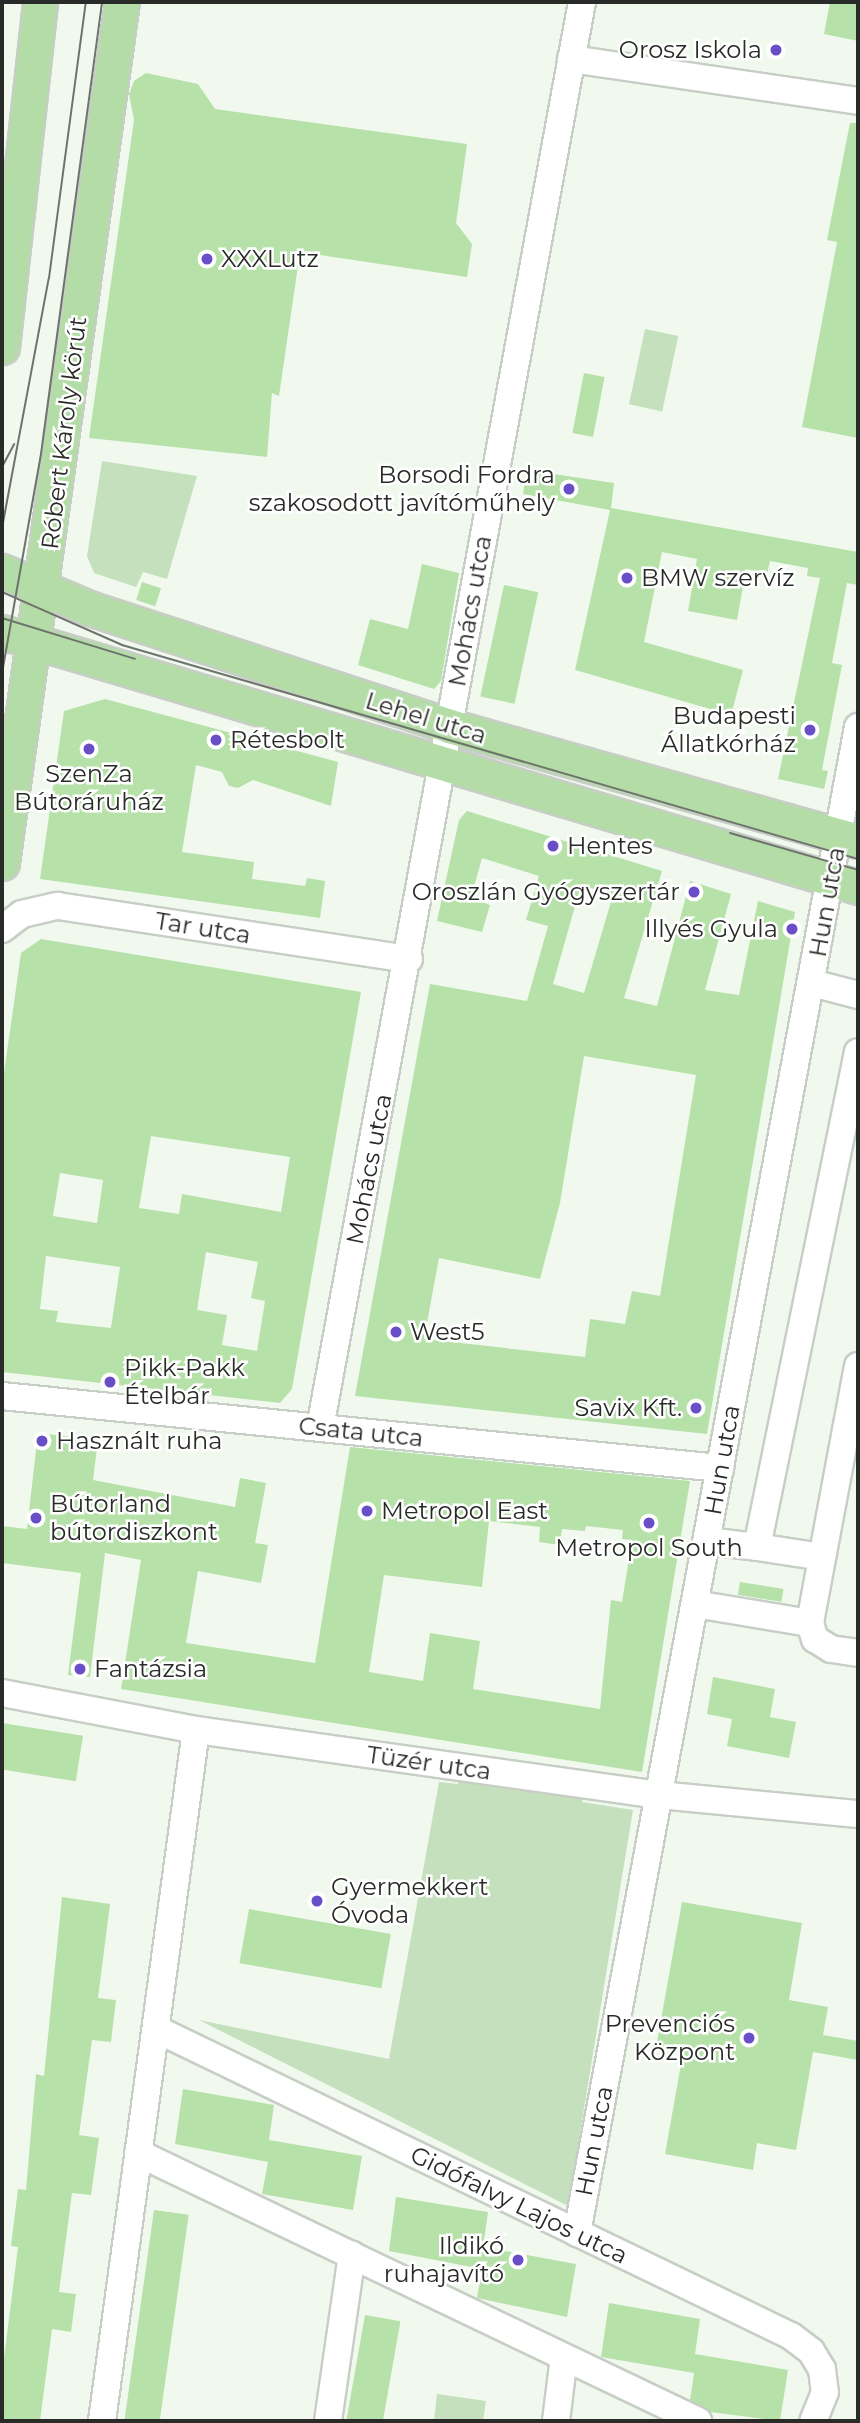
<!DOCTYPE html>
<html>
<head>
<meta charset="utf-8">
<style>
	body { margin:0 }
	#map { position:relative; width:860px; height:2423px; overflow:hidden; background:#f1f9ef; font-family:Montserrat,sans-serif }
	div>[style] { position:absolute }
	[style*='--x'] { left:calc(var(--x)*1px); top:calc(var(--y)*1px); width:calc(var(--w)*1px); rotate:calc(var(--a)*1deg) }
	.green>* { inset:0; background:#c5e0bd; transform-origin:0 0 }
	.building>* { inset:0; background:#b6e1a9; transform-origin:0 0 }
	.roads { filter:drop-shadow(2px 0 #c7cec5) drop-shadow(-2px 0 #c7cec5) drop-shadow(0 2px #c7cec5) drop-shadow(0 -2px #c7cec5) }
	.minor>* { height:26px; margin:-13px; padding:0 13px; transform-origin:13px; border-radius:13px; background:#fff }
	.major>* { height:33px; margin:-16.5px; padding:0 16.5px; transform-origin:16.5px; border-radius:16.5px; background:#b3dca6 }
	.tram>* { height:2px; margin:-1px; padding:0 1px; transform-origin:1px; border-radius:1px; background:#6f736d }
	.dots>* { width:19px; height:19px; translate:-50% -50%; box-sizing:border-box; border:4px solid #fff; border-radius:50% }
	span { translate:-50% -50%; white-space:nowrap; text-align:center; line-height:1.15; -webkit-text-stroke:5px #fff; paint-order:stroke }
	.poi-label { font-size:24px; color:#292b28 }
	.right { translate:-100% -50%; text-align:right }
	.left { translate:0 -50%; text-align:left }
	.street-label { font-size:24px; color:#292b28 }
	.frame { position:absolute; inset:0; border:4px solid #292b28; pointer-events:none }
</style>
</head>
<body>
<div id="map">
	<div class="green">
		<div style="left:645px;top:329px;width:34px;height:77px;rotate:12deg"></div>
		<div style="clip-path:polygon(102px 461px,197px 476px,167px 579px,143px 572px,136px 587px,94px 573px,87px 556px)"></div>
		<div style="clip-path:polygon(459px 1777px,583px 1793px,582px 1802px,633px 1810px,568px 2206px,199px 2020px,389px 2059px,439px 1782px,458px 1784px)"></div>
		<div style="clip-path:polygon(437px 2394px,486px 2401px,483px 2421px,434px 2421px)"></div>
	</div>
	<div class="building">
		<div style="clip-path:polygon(830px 2px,858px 2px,858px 41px,824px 34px)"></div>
		<div style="clip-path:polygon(146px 73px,198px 84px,215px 109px,467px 144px,456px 223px,472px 244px,467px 277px,300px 252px,279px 396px,272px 393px,267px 457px,89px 438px,134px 120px,129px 94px,134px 81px)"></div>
		<div style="clip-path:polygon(850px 123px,858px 123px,858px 438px,802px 427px,837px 242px,827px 240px)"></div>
		<div style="left:584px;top:373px;width:21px;height:61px;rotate:11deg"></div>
		<div style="clip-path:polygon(527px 470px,614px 483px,611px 508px,858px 552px,858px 585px,847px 583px,832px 663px,842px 665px,822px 770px,828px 771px,824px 789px,778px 779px,820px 578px,807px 576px,808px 568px,770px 561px,767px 574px,746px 569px,737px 620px,688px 611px,697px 559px,662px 552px,644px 642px,743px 670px,731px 715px,575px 670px,610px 510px,523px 494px)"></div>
		<div style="clip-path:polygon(422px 564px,459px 573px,441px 681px,434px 689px,358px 665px,370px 619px,408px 629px)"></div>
		<div style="left:142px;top:582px;width:20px;height:19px;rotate:18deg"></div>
		<div style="left:504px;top:585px;width:35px;height:114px;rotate:12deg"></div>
		<div style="clip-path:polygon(105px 699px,338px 762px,331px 806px,253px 780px,238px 788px,229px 786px,222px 772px,196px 765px,182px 852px,254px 862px,252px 879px,305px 886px,307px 878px,325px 881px,320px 918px,40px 879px,64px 711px)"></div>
		<div style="clip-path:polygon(evenodd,467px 811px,662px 871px,624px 998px,657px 1006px,690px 881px,731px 894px,705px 990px,739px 995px,758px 901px,795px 912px,707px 1434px,355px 1396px,430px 984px,527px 1001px,548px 926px,526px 920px,539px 876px,482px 858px,471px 898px,490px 905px,482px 932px,437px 921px,459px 820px,467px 811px,581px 885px,613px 895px,584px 993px,553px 984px,581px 885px,467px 811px,584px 1056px,696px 1075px,660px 1296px,632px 1291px,625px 1324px,590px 1319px,585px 1357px,424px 1339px,439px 1258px,540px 1279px,560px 1203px,584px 1056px)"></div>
		<div style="clip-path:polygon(evenodd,41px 939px,361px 992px,292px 1389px,280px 1403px,2px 1372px,2px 1087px,21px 953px,41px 939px,151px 1136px,290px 1157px,281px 1212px,182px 1194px,179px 1214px,139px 1208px,151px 1136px,41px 939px,60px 1173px,103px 1180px,97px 1223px,53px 1216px,60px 1173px,41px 939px,206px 1252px,258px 1262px,251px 1298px,265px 1301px,257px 1351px,222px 1345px,227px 1315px,197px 1310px,206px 1252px,41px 939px,46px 1256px,120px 1267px,111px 1328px,56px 1322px,58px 1311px,40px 1309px,46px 1256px)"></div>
		<div style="clip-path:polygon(evenodd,38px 1433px,98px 1440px,93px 1480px,235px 1507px,240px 1478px,266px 1483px,255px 1543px,268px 1545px,261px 1583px,198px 1571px,186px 1643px,315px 1663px,350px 1447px,690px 1481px,642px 1772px,121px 1689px,141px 1560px,105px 1553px,90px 1677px,68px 1675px,81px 1573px,2px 1563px,2px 1526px,27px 1529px,38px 1433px,489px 1521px,540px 1527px,539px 1542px,560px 1545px,562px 1529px,585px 1531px,586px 1526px,623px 1530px,622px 1539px,632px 1540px,622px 1602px,611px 1600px,600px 1709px,473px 1689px,480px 1641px,430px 1633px,423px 1681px,369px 1672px,384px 1575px,482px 1587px,489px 1521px)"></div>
		<div style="left:740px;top:1582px;width:44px;height:13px;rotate:9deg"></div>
		<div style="clip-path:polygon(713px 1677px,775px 1689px,770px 1717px,796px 1722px,789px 1758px,727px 1746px,732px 1719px,707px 1714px)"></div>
		<div style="left:2px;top:1723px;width:82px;height:46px;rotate:9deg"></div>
		<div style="clip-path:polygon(62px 1897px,110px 1904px,98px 1998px,116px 2000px,111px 2042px,92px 2040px,79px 2135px,99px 2138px,91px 2195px,72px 2193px,59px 2292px,76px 2294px,71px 2332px,52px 2329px,40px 2421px,2px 2421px,2px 2374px,18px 2247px,11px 2246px,18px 2189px,26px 2190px,36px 2074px,44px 2076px)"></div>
		<div style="clip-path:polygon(682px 1902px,802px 1923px,789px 2000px,828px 2007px,823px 2035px,858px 2041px,858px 2060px,813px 2052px,796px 2150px,757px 2143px,753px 2170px,665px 2154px,683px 2053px,656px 2048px)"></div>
		<div style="left:249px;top:1909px;width:144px;height:55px;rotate:10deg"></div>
		<div style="clip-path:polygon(183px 2089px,274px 2105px,269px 2140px,362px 2156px,353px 2210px,262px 2194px,268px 2162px,175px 2144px)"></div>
		<div style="clip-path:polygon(396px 2197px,488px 2212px,483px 2247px,576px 2264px,567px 2317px,477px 2298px,482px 2269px,389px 2251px)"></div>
		<div style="left:154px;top:2210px;width:35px;height:213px;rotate:8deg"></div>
		<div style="clip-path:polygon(609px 2303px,700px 2319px,695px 2354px,788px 2370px,780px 2421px,711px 2412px,690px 2400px,694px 2373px,601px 2357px)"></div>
		<div style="left:365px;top:2315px;width:36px;height:107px;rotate:10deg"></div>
	</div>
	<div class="roads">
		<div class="minor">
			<div style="--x:571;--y:59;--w:290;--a:8.3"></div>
			<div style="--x:2;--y:929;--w:25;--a:-37"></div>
			<div style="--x:22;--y:914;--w:37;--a:-13"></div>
			<div style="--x:58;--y:906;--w:355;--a:8.6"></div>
			<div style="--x:812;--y:983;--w:48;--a:14.6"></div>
			<div style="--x:858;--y:1366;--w:261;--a:100.6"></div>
			<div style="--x:810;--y:1623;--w:17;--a:73"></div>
			<div style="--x:815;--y:1639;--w:19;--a:32"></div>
			<div style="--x:831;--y:1649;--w:27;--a:8"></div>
			<div style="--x:2;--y:1396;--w:722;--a:5.73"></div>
			<div style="--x:320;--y:1428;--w:1450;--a:-79.59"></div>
			<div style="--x:707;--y:1541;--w:50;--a:6.8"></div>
			<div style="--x:757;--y:1547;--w:505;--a:-78.47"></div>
			<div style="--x:757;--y:1547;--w:66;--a:8.7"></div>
			<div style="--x:695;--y:1604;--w:117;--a:9.4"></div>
			<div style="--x:2;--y:1693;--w:197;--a:10.8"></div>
			<div style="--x:196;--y:1730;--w:468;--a:8"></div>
			<div style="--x:659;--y:1795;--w:200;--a:5.5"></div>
			<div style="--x:156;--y:2029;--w:705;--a:25.8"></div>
			<div style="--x:791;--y:2336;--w:25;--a:37"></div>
			<div style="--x:811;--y:2351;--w:21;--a:59"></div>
			<div style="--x:822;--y:2369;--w:23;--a:83"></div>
			<div style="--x:825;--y:2392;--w:31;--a:112"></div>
			<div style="--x:138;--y:2153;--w:621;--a:25.57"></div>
			<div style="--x:577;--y:2233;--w:1532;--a:-79.43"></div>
			<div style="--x:102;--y:2421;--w:697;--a:-82.25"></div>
			<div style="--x:328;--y:2421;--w:168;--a:-81.8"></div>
			<div style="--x:556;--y:2421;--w:64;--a:-82.9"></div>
		</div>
		<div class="major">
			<div style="--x:2;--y:347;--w:347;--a:-83.7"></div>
			<div style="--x:2;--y:571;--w:95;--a:23"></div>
			<div style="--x:89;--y:608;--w:379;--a:18.1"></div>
			<div style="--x:449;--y:726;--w:425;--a:15.7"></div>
			<div style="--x:2;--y:632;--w:893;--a:16.59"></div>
			<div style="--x:2;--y:863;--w:869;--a:-82.07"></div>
		</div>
	</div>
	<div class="tram">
		<div style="--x:2;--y:467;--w:26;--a:-62"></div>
		<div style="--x:2;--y:528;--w:254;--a:-79.4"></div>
		<div style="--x:49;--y:278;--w:278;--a:-82.4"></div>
		<div style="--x:2;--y:592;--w:131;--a:23.8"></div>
		<div style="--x:122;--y:645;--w:766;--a:16.21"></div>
		<div style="--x:2;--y:618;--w:139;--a:17.1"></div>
		<div style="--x:2;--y:673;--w:222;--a:-79.9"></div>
		<div style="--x:41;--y:454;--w:456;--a:-82.3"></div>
		<div style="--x:730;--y:833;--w:133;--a:16.1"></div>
	</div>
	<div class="dots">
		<div style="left:776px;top:50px;background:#684ec7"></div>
		<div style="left:207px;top:259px;background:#684ec7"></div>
		<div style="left:569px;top:489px;background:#684ec7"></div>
		<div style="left:627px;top:578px;background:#684ec7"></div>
		<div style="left:810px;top:730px;background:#684ec7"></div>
		<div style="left:216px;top:740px;background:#684ec7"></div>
		<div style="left:89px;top:749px;background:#684ec7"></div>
		<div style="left:553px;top:846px;background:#684ec7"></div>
		<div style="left:694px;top:892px;background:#684ec7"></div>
		<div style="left:792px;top:929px;background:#684ec7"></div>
		<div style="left:396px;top:1332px;background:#684ec7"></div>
		<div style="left:110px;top:1382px;background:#684ec7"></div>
		<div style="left:696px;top:1408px;background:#684ec7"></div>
		<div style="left:42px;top:1441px;background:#684ec7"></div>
		<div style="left:367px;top:1511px;background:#684ec7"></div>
		<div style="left:36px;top:1518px;background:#684ec7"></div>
		<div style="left:649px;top:1523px;background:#684ec7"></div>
		<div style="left:80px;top:1669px;background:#684ec7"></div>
		<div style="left:317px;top:1901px;background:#684ec7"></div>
		<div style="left:749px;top:2038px;background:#684ec7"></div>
		<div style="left:518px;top:2260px;background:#684ec7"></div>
	</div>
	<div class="poi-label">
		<span class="right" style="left:762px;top:50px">Orosz Iskola</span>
		<span class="left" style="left:221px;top:259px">XXXLutz</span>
		<span class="right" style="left:555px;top:489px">Borsodi Fordra<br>szakosodott javítóműhely</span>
		<span class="left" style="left:641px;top:578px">BMW szervíz</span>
		<span class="right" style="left:796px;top:730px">Budapesti<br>Állatkórház</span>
		<span class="left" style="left:230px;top:740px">Rétesbolt</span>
		<span style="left:89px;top:788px">SzenZa<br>Bútoráruház</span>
		<span class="left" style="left:567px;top:846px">Hentes</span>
		<span class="right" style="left:680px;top:892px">Oroszlán Gyógyszertár</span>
		<span class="right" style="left:778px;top:929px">Illyés Gyula</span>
		<span class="left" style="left:410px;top:1332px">West5</span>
		<span class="left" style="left:124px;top:1382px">Pikk-Pakk<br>Ételbár</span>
		<span class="right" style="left:682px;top:1408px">Savix Kft.</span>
		<span class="left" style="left:56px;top:1441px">Használt ruha</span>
		<span class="left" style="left:50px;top:1518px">Bútorland<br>bútordiszkont</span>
		<span class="left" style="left:381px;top:1511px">Metropol East</span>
		<span style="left:649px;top:1548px">Metropol South</span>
		<span class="left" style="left:94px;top:1669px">Fantázsia</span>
		<span class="left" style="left:331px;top:1901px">Gyermekkert<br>Óvoda</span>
		<span class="right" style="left:735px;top:2038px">Prevenciós<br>Központ</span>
		<span class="right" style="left:504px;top:2260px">Ildikó<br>ruhajavító</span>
	</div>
	<div class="street-label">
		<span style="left:64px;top:433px;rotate:-83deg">Róbert Károly körút</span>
		<span style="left:470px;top:611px;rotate:-80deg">Mohács utca</span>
		<span style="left:426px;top:718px;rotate:17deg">Lehel utca</span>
		<span style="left:827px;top:902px;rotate:-80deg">Hun utca</span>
		<span style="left:203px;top:928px;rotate:9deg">Tar utca</span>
		<span style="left:369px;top:1169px;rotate:-79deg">Mohács utca</span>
		<span style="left:361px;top:1432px;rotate:6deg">Csata utca</span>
		<span style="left:722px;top:1460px;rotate:-80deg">Hun utca</span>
		<span style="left:429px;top:1763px;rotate:8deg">Tüzér utca</span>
		<span style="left:594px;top:2141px;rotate:-79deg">Hun utca</span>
		<span style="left:519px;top:2205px;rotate:26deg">Gidófalvy Lajos utca</span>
	</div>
	<div class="frame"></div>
</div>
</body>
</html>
